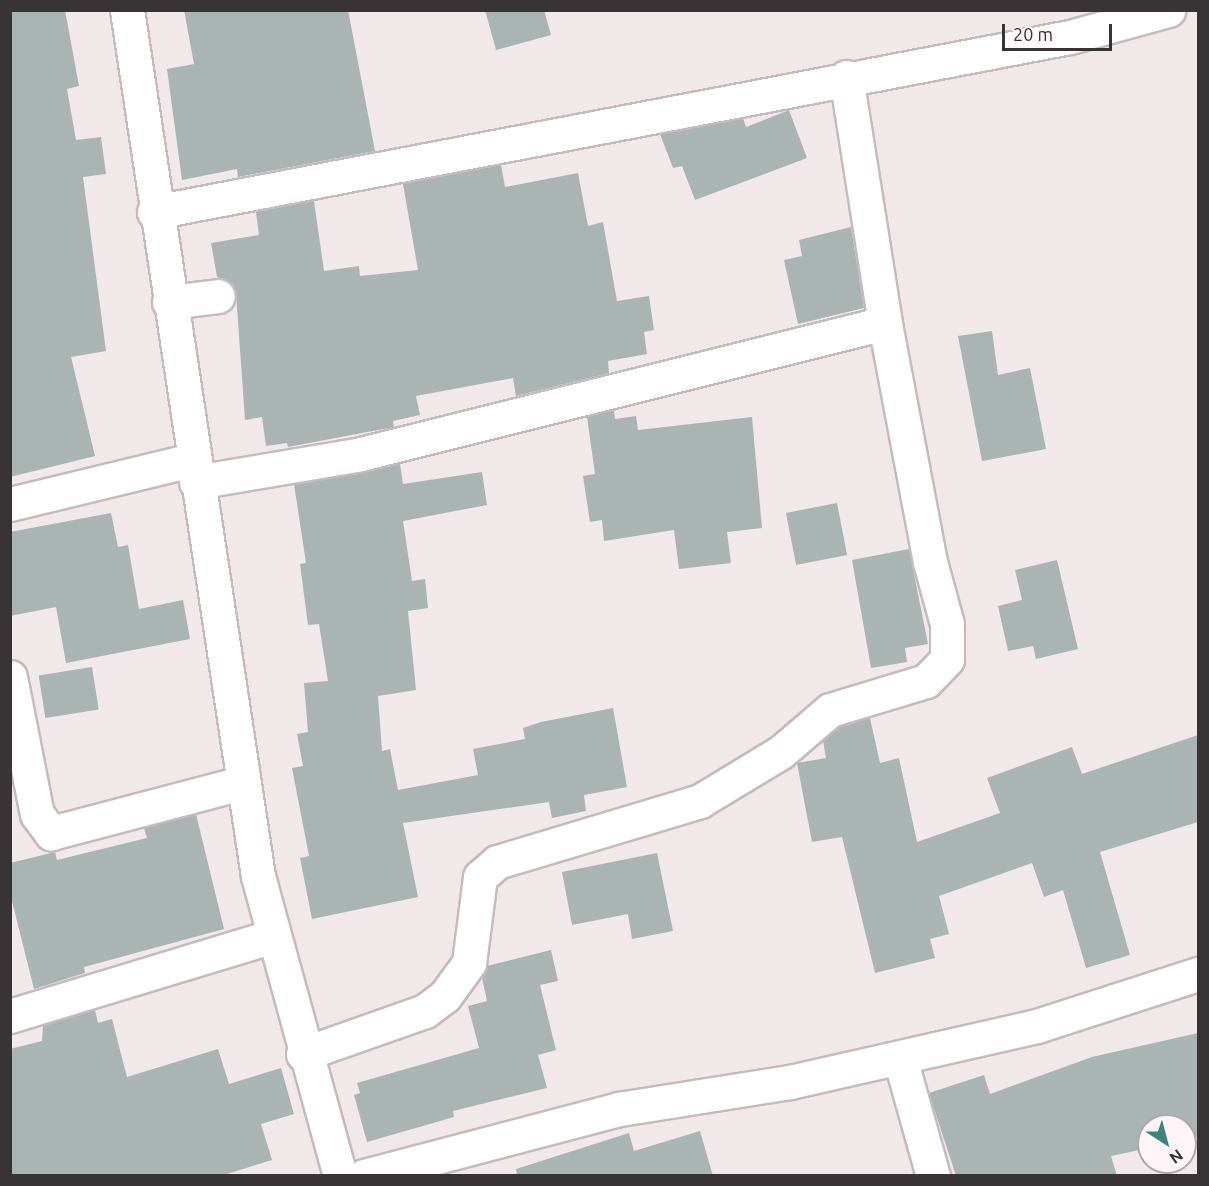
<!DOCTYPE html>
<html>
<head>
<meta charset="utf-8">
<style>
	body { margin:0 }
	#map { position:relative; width:1209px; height:1186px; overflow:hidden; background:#f1e8ea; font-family:Ubuntu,sans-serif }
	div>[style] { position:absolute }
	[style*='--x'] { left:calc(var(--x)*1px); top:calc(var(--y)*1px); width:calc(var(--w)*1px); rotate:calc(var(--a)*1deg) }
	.building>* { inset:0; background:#aab4b3; transform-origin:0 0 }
	.roads { filter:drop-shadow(2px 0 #c4bbbd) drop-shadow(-2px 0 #c4bbbd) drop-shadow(0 2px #c4bbbd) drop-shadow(0 -2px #c4bbbd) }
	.minor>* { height:33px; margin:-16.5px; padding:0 16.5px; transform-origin:16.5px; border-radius:16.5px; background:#fff }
	.tertiary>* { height:33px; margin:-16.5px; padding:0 16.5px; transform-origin:16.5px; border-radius:16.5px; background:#fff }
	span { translate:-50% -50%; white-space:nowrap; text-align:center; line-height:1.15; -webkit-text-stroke:6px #fff5f8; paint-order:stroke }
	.frame { position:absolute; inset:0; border:12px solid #383435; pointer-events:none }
	.north { position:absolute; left:1137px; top:1114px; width:60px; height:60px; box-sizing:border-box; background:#fff5f8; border:2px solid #afa8aa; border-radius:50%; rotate:144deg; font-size:16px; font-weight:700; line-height:24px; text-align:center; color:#383435 }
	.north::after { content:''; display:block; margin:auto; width:21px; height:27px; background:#3c8482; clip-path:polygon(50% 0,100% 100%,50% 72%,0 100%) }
	.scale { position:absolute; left:1002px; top:24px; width:110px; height:27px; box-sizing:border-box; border:3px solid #383435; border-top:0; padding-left:8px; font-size:18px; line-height:21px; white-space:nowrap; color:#383435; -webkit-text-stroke:4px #fff5f8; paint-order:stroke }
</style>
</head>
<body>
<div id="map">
	<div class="building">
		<div style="clip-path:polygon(10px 10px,65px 10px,79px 86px,67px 89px,76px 140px,101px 137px,106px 174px,83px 177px,106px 351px,71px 357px,95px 456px,10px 477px)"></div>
		<div style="clip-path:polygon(184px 10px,348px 10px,375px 151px,238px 177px,237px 169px,182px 180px,167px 69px,194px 64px)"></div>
		<div style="clip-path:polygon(485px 10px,544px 10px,551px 35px,496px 50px)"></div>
		<div style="clip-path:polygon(789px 110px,807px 158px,695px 200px,682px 166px,673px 168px,660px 134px,743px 118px,746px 127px)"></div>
		<div style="clip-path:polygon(501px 165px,505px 187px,578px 173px,588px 226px,603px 222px,617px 301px,649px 296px,654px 330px,644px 332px,647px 354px,608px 361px,609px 373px,516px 396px,513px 378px,416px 396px,420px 415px,393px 421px,394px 427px,288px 447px,287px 443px,266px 446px,262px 417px,245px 420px,236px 293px,233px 284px,217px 277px,211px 243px,259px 235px,256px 212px,314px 201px,324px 271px,359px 266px,360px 276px,418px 270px,403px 184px)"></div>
		<div style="clip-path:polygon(851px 227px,864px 308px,798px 324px,784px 260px,802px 256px,799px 240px)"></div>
		<div style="clip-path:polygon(992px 331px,998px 375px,1030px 368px,1046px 449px,982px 461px,958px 336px)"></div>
		<div style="clip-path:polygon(614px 410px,615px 419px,636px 416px,638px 430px,752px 417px,762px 528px,727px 532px,731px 563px,679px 569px,674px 530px,604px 541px,602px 520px,590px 522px,583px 476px,595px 474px,587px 417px)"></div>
		<div style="clip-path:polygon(400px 464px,403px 484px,482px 472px,487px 505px,403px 521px,412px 581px,425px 579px,428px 608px,408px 611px,416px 690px,378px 696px,382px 751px,390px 749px,398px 790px,478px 775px,473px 749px,525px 739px,523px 728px,541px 722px,613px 708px,627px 787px,584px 795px,586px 811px,552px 818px,549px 802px,403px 823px,418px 897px,312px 919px,300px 858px,309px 856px,292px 768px,303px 766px,297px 734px,308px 732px,304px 683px,328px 681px,319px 624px,308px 625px,300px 564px,306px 563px,294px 484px)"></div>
		<div style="left:837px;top:503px;width:53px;height:52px;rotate:79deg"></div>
		<div style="clip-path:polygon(111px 513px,118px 547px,128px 545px,139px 609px,183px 600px,190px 639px,66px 663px,56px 607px,10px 616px,10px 532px)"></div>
		<div style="clip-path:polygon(909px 549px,928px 644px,905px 648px,907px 662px,871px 668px,852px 560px)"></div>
		<div style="clip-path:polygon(1057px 560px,1078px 649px,1036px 659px,1033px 646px,1008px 651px,998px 606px,1022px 600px,1015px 570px)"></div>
		<div style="left:92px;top:667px;width:43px;height:54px;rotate:81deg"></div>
		<div style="clip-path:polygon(870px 718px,880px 763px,899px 758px,917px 842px,1000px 813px,987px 778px,1072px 747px,1082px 774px,1198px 735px,1198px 822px,1100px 852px,1130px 955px,1086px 968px,1063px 890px,1044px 897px,1032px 863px,939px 896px,949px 934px,930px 939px,935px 958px,875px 973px,842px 837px,812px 842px,797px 763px,826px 758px,823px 741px,839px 727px)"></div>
		<div style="clip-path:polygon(196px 814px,224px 929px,84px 967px,85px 973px,34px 989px,10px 893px,10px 863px,55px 852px,57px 860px,147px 838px,144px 828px)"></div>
		<div style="clip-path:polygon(657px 853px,673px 931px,632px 939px,628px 914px,572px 925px,562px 872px)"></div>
		<div style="clip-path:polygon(551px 950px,558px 981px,540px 985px,556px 1050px,538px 1055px,547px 1088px,453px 1111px,454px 1117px,367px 1142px,354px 1095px,360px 1093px,357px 1083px,479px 1048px,468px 1006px,487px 1001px,482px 978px,487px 966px)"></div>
		<div style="clip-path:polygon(95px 1010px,98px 1023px,112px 1019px,127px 1077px,218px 1049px,229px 1084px,281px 1068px,294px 1114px,261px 1124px,272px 1160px,220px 1176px,10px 1176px,10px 1049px,42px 1041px,43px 1025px)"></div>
		<div style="clip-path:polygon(1198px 1033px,1198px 1137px,1185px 1140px,1185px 1126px,1149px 1126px,1149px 1148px,1111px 1156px,1117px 1176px,956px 1176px,929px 1093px,984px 1075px,990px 1094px,1092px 1057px)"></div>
		<div style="clip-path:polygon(700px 1131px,713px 1176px,517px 1176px,516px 1169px,629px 1133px,634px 1151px)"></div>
	</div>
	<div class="roads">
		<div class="minor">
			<div style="--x:154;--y:212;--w:933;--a:-10.82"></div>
			<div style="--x:1070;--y:37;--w:102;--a:-15.4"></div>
			<div style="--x:169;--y:302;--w:49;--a:-7"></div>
			<div style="--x:196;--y:482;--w:167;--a:-9.6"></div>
			<div style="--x:361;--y:454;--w:540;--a:-14.04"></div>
			<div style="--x:10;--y:504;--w:187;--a:-13.6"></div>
			<div style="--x:10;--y:677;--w:140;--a:78.9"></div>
			<div style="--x:37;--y:814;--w:24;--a:54"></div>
			<div style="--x:51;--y:833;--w:196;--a:-14.7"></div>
			<div style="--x:10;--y:1016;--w:272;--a:-16.9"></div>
			<div style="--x:303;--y:1054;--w:129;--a:-19.4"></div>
			<div style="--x:425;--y:1011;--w:25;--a:-37"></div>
			<div style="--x:445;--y:996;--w:41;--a:-54"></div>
			<div style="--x:469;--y:963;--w:87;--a:-82.7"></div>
			<div style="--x:480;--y:877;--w:23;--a:-41"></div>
			<div style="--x:497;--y:862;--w:212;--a:-16.7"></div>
			<div style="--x:700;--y:801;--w:95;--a:-31.2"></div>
			<div style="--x:781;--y:752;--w:65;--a:-40.6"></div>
			<div style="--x:830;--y:710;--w:100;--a:-16.8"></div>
			<div style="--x:926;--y:681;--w:30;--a:-46"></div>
			<div style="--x:947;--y:659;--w:35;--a:-90"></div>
			<div style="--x:947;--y:624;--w:64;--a:-105.3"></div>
			<div style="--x:930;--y:562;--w:243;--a:-100.7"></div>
			<div style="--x:885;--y:323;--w:249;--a:-99"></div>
			<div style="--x:900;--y:1058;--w:123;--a:74.4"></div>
		</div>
		<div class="tertiary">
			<div style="--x:127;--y:10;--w:876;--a:81.4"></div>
			<div style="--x:258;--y:876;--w:311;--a:74.7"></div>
			<div style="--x:364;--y:1176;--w:264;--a:-14.7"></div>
			<div style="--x:619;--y:1109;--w:173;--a:-9"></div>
			<div style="--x:790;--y:1082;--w:253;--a:-12.8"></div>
			<div style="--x:1037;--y:1026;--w:169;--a:-17.9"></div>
		</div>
	</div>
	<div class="frame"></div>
	<div class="north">N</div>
	<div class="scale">20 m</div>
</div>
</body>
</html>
